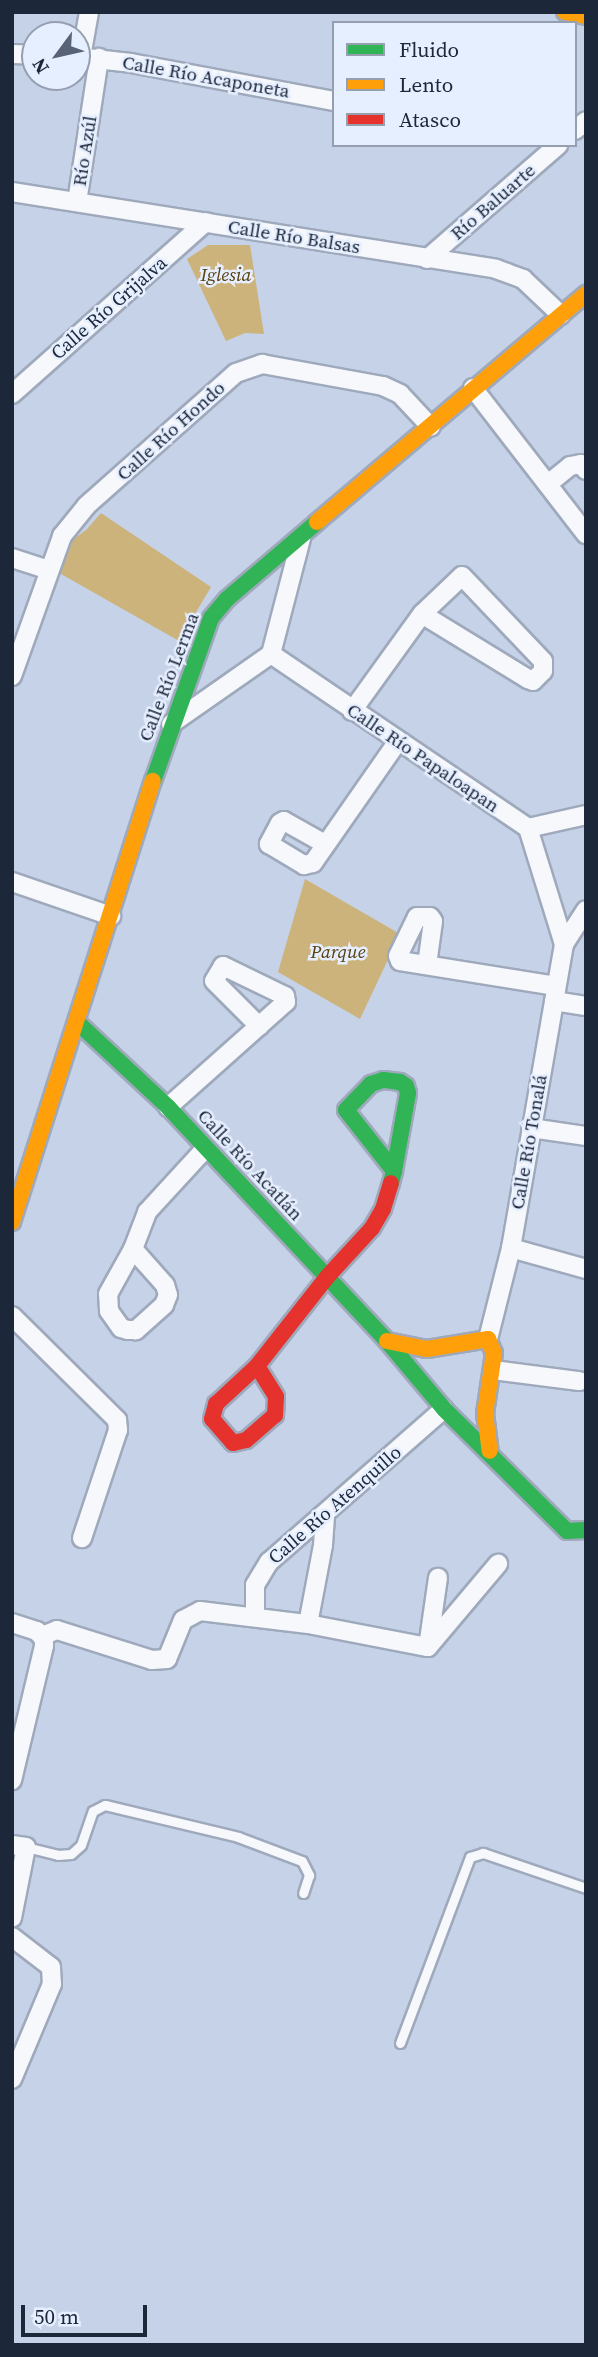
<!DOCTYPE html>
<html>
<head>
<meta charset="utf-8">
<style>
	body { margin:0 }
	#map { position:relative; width:598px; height:2357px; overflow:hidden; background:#c6d2e8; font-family:"Source Serif 4",serif }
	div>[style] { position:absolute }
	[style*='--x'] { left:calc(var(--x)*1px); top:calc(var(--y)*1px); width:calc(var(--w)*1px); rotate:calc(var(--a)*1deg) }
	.green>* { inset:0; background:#ccb37c }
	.roads { filter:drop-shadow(2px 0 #9fa9bc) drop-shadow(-2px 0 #9fa9bc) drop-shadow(0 2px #9fa9bc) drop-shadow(0 -2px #9fa9bc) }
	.lane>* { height:9px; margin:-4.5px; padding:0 4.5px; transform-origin:4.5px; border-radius:4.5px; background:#f6f8fc }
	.street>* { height:18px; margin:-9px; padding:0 9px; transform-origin:9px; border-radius:9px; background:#f6f8fc }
	.fast>* { height:16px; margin:-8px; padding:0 8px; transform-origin:8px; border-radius:8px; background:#30b455 }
	.slow>* { height:16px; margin:-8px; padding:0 8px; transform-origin:8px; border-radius:8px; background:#ff9f0a }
	.jam>* { height:16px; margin:-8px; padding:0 8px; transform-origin:8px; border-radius:8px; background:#e5322d }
	span { translate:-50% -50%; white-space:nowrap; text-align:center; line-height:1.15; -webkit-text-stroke:5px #e6efff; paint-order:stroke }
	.street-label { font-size:19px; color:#1c273a }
	.park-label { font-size:19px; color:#58400f; font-style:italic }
	.frame { position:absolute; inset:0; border:14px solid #1c273a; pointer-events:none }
	.legend { position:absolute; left:332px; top:21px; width:245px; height:126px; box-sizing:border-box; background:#e6efff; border:2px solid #959fb0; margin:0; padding:9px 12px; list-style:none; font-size:21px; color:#1c273a }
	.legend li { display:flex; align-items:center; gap:14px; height:35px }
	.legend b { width:35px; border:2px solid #959fb0 }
	.north { position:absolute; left:21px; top:21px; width:70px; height:70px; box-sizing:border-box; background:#e6efff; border:2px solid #959fb0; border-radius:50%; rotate:237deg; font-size:19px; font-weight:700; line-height:28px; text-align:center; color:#1c273a }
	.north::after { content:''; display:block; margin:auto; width:24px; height:32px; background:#586377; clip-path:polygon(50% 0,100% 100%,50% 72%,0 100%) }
	.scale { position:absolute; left:21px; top:2305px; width:126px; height:32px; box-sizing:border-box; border:4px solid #1c273a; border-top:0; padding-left:9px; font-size:21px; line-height:24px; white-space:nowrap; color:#1c273a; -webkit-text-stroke:5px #e6efff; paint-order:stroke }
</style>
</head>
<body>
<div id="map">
	<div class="green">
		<div style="clip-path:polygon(208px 245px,250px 245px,264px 334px,245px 333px,226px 341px,187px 259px)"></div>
		<div style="clip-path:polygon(101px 513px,211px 587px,179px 641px,54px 570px,60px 549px,86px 530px)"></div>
		<div style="clip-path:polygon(305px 879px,400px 934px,360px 1019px,278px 972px)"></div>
	</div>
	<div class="roads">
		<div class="lane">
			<div style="--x:26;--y:1847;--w:33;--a:14"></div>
			<div style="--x:58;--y:1855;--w:13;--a:-4"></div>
			<div style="--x:71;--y:1854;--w:13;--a:-42"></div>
			<div style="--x:81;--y:1845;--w:36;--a:-71"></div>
			<div style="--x:93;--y:1811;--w:13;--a:-27"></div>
			<div style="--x:105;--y:1805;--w:137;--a:13.5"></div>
			<div style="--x:238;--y:1837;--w:68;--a:20.6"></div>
			<div style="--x:302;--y:1861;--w:16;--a:63"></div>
			<div style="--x:309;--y:1875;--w:19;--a:108"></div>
			<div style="--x:400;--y:2043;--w:199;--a:-69.4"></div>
			<div style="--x:470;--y:1857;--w:14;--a:-17"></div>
			<div style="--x:483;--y:1853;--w:109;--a:18.8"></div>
		</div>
		<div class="street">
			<div style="--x:12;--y:54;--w:23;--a:2"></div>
			<div style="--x:77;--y:57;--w:54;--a:6.3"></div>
			<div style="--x:131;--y:63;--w:207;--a:10.6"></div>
			<div style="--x:81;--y:57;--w:46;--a:-79.9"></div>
			<div style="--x:575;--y:130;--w:14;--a:-39"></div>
			<div style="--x:12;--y:192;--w:490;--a:9"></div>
			<div style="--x:496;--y:269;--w:29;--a:20"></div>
			<div style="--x:523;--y:279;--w:52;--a:43.5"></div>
			<div style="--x:77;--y:202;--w:146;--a:-81.3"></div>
			<div style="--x:427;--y:259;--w:174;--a:-41"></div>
			<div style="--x:473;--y:388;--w:185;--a:52.3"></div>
			<div style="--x:12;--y:394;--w:259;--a:-41.6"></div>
			<div style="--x:548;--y:484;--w:28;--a:-39"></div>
			<div style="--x:570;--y:466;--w:11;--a:-10"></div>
			<div style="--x:581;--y:464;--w:8;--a:50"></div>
			<div style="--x:12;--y:558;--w:38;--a:18"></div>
			<div style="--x:271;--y:654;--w:310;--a:34.1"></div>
			<div style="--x:528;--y:828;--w:59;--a:-12.6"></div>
			<div style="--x:12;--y:676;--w:149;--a:-70.3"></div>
			<div style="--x:62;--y:536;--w:38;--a:-51"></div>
			<div style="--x:86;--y:506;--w:200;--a:-41.6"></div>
			<div style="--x:236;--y:373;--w:28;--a:-19"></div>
			<div style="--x:262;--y:364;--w:123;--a:10.3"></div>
			<div style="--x:383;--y:386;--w:19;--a:25"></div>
			<div style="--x:400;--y:394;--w:45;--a:46.8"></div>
			<div style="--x:352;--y:711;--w:120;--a:-54.2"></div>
			<div style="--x:422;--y:614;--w:55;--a:-43.5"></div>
			<div style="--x:462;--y:576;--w:117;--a:46.4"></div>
			<div style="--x:543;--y:661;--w:10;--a:90"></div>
			<div style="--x:543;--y:671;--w:14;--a:135"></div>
			<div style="--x:533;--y:681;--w:5;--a:-158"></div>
			<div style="--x:528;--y:679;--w:124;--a:-148.5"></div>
			<div style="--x:171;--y:724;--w:122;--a:-35"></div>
			<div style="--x:271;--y:654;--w:119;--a:-75.4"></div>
			<div style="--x:528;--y:828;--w:121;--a:72.8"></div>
			<div style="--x:325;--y:844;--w:47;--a:-150.7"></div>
			<div style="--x:284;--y:821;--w:4;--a:153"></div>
			<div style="--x:280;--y:823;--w:24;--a:118"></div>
			<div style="--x:269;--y:844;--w:41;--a:31"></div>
			<div style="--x:304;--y:865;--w:9;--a:-13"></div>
			<div style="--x:313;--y:863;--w:149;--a:-55.1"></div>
			<div style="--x:12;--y:882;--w:105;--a:19"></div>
			<div style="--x:427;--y:965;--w:44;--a:-82.2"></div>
			<div style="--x:433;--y:921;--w:5;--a:-127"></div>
			<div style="--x:430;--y:917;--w:13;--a:180"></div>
			<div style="--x:417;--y:917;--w:43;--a:116"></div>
			<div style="--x:398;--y:956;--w:5;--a:68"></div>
			<div style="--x:400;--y:961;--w:158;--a:9.1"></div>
			<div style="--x:554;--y:1001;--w:32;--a:9"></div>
			<div style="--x:168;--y:1107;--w:158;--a:-41.7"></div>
			<div style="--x:286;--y:1002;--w:6;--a:-99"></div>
			<div style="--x:285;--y:996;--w:69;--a:-154.2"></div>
			<div style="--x:223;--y:966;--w:17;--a:121"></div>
			<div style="--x:214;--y:981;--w:64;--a:45"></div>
			<div style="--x:531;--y:1128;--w:56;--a:8.3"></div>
			<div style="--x:511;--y:1248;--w:78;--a:15.6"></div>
			<div style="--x:133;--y:1249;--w:48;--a:48.4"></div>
			<div style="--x:165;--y:1285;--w:10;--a:73"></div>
			<div style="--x:168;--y:1295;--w:11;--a:112"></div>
			<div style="--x:164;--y:1305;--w:38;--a:138"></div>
			<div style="--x:136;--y:1330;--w:8;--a:180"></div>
			<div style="--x:128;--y:1330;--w:7;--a:-164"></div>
			<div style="--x:121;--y:1328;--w:21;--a:-125"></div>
			<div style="--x:109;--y:1311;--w:17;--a:-93"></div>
			<div style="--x:108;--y:1294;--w:51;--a:-60.9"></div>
			<div style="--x:133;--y:1249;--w:40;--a:-69"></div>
			<div style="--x:147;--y:1212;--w:86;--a:-47.4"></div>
			<div style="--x:12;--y:1316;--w:148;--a:44.7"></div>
			<div style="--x:117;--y:1420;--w:10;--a:84"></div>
			<div style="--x:118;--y:1430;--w:114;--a:108.4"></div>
			<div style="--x:488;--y:1339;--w:94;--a:-75.8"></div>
			<div style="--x:511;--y:1248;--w:309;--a:-80.1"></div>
			<div style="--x:564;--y:944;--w:40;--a:-57.1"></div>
			<div style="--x:493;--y:1370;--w:87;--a:7.3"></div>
			<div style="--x:255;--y:1616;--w:31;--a:-90"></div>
			<div style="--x:255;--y:1585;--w:27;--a:-59"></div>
			<div style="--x:269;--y:1562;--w:232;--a:-41.2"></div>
			<div style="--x:12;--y:1623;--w:26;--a:18"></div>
			<div style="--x:37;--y:1631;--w:11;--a:49"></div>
			<div style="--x:44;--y:1639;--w:7;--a:90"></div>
			<div style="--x:44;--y:1646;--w:138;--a:103.4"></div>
			<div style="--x:308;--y:1624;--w:80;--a:-79.2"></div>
			<div style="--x:323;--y:1545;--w:30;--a:-86"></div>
			<div style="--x:42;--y:1636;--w:16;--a:-22"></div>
			<div style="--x:57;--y:1630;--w:100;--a:17.5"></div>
			<div style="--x:152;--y:1660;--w:15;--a:-4"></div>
			<div style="--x:167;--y:1659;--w:42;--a:-67.7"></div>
			<div style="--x:183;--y:1620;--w:19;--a:-28"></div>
			<div style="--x:200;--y:1611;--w:109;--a:6.9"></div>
			<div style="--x:308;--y:1624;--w:122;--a:10.9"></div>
			<div style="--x:428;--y:1647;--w:109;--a:-49.9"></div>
			<div style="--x:428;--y:1647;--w:70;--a:-81.8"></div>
			<div style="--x:12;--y:1845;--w:14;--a:8"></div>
			<div style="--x:26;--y:1847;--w:72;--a:101.2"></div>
			<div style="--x:12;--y:1937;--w:49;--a:37.6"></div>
			<div style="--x:51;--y:1967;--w:17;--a:87"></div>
			<div style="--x:52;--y:1984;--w:103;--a:112.8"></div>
		</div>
		<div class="fast">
			<div style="--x:153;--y:781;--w:173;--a:-70.4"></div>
			<div style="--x:211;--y:618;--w:25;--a:-50"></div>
			<div style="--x:227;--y:599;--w:118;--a:-40.5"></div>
			<div style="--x:77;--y:1022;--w:125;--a:43"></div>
			<div style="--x:168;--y:1107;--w:320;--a:46.9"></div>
			<div style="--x:387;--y:1341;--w:89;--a:50"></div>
			<div style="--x:444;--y:1409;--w:173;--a:44.8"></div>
			<div style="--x:567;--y:1531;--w:19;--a:-3"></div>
			<div style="--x:391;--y:1183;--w:12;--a:-76"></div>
			<div style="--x:394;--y:1171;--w:79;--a:-79.8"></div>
			<div style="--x:408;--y:1093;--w:7;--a:-106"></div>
			<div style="--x:406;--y:1086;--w:7;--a:-146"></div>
			<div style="--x:400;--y:1082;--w:17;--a:-173"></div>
			<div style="--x:383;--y:1080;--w:13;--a:162"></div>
			<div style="--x:371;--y:1084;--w:36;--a:134"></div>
			<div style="--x:346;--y:1110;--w:78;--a:51.8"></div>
		</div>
		<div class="slow">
			<div style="--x:565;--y:12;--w:21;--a:11"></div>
			<div style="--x:317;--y:522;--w:353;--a:-40.3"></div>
			<div style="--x:12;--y:1222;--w:463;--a:-72.3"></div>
			<div style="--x:387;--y:1341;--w:41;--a:11.3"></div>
			<div style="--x:427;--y:1349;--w:62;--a:-9.3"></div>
			<div style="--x:488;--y:1339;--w:15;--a:67"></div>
			<div style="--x:494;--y:1353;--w:61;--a:98.5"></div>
			<div style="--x:485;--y:1413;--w:38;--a:83"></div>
		</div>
		<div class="jam">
			<div style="--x:257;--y:1366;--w:36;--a:58"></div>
			<div style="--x:276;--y:1397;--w:18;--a:93"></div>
			<div style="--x:275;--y:1415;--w:38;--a:139"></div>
			<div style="--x:246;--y:1440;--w:13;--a:167"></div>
			<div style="--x:233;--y:1443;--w:32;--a:-131"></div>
			<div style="--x:212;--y:1419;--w:16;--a:-75"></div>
			<div style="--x:216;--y:1404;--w:56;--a:-42.8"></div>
			<div style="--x:257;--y:1366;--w:113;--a:-51.8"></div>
			<div style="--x:327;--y:1277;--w:67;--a:-47.4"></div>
			<div style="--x:372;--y:1228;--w:22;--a:-60"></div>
			<div style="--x:383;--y:1209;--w:27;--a:-73"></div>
		</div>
	</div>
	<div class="street-label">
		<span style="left:206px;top:77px;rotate:10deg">Calle Río Acaponeta</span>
		<span style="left:85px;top:151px;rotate:-81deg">Río Azúl</span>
		<span style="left:493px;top:202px;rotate:-41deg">Río Baluarte</span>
		<span style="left:294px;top:237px;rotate:9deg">Calle Río Balsas</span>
		<span style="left:109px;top:308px;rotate:-41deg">Calle Río Grijalva</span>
		<span style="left:171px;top:431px;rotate:-42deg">Calle Río Hondo</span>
		<span style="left:169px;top:677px;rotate:-69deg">Calle Río Lerma</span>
		<span style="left:423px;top:758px;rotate:34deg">Calle Río Papaloapan</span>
		<span style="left:529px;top:1142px;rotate:-80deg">Calle Río Tonalá</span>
		<span style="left:250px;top:1165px;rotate:47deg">Calle Río Acatlán</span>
		<span style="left:335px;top:1505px;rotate:-41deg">Calle Río Atenquillo</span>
	</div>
	<div class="park-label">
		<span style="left:226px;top:275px">Iglesia</span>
		<span style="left:338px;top:952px">Parque</span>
	</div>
	<div class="frame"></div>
	<ul class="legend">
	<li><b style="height:9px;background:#30b455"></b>Fluido</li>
	<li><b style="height:9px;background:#ff9f0a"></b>Lento</li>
	<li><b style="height:9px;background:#e5322d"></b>Atasco</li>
	</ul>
	<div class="north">N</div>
	<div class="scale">50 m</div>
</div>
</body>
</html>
